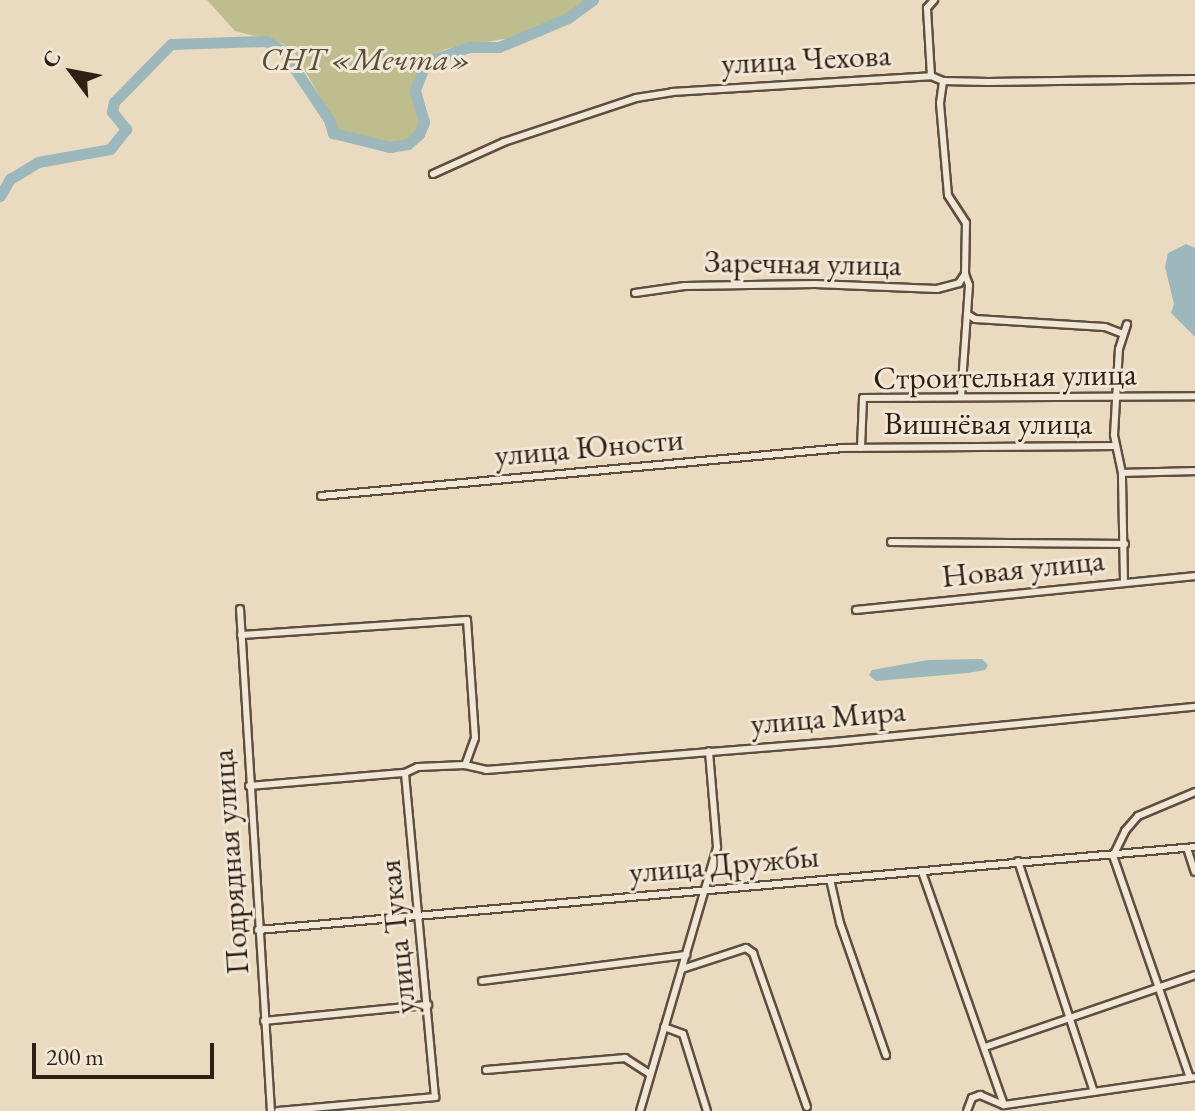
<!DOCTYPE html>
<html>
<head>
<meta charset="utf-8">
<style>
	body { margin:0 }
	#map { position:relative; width:1195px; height:1111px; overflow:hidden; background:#e9dac0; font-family:"EB Garamond",serif }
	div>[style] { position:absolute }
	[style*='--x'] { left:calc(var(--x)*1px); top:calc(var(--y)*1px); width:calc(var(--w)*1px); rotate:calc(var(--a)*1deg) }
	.green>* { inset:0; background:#bebd8d }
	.water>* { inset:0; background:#9cb8bc }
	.river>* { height:11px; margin:-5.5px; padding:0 5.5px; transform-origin:5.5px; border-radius:5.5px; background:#9cb8bc }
	.roads { filter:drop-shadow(2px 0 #5f4e40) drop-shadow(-2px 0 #5f4e40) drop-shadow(0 2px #5f4e40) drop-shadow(0 -2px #5f4e40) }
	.minor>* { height:6px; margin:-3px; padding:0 3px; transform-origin:3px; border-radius:3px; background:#f1e7d6 }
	span { translate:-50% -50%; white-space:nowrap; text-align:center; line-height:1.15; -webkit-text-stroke:6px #f1e7d6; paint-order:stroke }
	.park-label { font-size:32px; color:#5b4e39; font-style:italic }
	.street-label { font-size:32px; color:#311f15 }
	.north { position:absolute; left:32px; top:32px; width:80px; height:80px; -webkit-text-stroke:6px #f1e7d6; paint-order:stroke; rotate:302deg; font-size:22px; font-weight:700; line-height:32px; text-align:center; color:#311f15 }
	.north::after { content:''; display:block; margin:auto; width:28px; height:36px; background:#311f15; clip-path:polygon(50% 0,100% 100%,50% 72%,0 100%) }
	.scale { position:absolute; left:32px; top:1043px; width:182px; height:36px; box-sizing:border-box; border:4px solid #311f15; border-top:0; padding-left:10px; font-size:24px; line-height:28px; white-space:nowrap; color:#311f15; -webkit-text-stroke:6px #f1e7d6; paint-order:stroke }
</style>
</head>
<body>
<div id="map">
	<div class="green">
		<div style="clip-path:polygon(207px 0,590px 0,565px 17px,521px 36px,445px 49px,432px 56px,418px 90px,427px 116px,424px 127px,419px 135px,397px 144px,336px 134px,332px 117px,294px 52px,282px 43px,235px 31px)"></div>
	</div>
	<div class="water">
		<div style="clip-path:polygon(1186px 244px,1195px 248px,1195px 337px,1171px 313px,1174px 304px,1165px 267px,1168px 253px)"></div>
		<div style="clip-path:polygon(982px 659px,988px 665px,985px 670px,968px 673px,876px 681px,869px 675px,872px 670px,928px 660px)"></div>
	</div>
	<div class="river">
		<div style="--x:0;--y:196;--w:20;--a:-60"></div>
		<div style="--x:10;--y:179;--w:33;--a:-31"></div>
		<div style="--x:38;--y:162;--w:73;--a:-10.2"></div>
		<div style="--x:110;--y:149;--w:26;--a:-51"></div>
		<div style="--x:126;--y:129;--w:22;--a:-129"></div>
		<div style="--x:112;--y:112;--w:10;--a:-79"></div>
		<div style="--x:114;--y:102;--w:81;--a:-45.5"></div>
		<div style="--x:171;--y:44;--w:95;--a:-1.8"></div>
		<div style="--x:266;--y:41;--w:20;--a:30"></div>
		<div style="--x:283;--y:51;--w:83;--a:56.3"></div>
		<div style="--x:329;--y:120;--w:14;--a:73"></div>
		<div style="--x:333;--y:133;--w:59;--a:13.8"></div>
		<div style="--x:390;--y:147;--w:18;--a:-9"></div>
		<div style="--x:408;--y:144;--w:15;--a:-42"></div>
		<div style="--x:419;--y:134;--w:13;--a:-67"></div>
		<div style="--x:424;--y:122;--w:33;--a:-106"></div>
		<div style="--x:415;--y:90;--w:30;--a:-69"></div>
		<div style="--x:426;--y:62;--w:46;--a:-19.2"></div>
		<div style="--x:469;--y:47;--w:30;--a:0"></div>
		<div style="--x:499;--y:47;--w:75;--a:-22.8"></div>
		<div style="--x:568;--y:18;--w:31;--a:-36"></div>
	</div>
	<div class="roads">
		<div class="minor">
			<div style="--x:931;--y:76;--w:68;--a:-93.4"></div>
			<div style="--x:927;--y:8;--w:11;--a:-49"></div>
			<div style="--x:433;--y:174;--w:78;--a:-24.3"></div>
			<div style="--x:504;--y:142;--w:139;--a:-18.4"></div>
			<div style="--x:636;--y:98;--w:36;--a:-9"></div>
			<div style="--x:672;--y:92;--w:259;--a:-3.5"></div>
			<div style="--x:931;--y:76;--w:13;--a:23"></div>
			<div style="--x:943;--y:81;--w:45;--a:1.3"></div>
			<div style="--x:988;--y:82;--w:207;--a:-0.8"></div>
			<div style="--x:965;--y:274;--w:12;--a:70"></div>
			<div style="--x:969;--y:285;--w:29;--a:94"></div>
			<div style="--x:967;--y:314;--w:9;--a:32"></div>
			<div style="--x:975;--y:319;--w:130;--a:3.5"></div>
			<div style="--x:1105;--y:327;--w:19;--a:21"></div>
			<div style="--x:635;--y:293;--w:50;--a:-8"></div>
			<div style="--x:685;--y:286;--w:130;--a:-0.9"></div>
			<div style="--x:815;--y:284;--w:122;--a:2.3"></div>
			<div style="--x:937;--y:289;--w:23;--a:-15"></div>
			<div style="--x:959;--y:283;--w:11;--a:-56"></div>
			<div style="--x:965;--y:274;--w:51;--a:-88.9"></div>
			<div style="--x:966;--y:223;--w:33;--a:-123"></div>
			<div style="--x:948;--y:195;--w:92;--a:-95"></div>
			<div style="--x:940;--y:103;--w:22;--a:-82"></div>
			<div style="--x:961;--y:397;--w:83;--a:-85.9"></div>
			<div style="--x:861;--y:448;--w:50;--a:-87.7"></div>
			<div style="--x:863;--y:398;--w:332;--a:-0.3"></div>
			<div style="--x:1122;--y:473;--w:73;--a:-1.6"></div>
			<div style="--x:321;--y:496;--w:524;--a:-5.25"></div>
			<div style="--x:843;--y:448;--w:272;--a:-0.4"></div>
			<div style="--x:891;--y:542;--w:234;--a:0.5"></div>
			<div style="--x:1124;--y:582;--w:109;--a:-91.1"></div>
			<div style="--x:1122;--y:473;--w:39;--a:-102"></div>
			<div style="--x:1114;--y:435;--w:86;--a:-86.7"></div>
			<div style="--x:1119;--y:349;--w:26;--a:-72"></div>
			<div style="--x:240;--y:609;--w:503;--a:86.47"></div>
			<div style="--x:856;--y:610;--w:341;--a:-5.7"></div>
			<div style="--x:241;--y:635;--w:226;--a:-3.8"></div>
			<div style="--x:467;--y:620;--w:118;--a:86.1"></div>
			<div style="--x:475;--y:738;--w:29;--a:110"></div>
			<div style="--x:249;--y:786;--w:157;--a:-4.8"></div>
			<div style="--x:405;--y:773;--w:14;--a:-25"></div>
			<div style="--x:418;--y:767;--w:47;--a:-2.4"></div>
			<div style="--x:465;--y:765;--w:22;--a:13"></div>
			<div style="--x:486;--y:770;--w:350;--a:-4.6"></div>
			<div style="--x:835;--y:742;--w:362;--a:-5.6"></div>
			<div style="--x:1187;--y:848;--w:25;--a:72"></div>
			<div style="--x:1018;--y:861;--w:243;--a:71.8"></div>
			<div style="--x:922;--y:872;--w:247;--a:70.6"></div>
			<div style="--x:830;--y:879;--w:45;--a:77.2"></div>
			<div style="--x:840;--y:923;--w:140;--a:70.8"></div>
			<div style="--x:258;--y:930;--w:941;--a:-5.06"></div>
			<div style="--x:682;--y:969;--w:67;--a:-18.2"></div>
			<div style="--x:746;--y:948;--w:9;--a:36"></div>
			<div style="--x:753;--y:953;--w:163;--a:70.7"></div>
			<div style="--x:482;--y:981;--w:206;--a:-7.3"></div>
			<div style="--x:264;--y:1021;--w:165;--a:-5.6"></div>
			<div style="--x:664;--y:1027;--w:20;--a:20"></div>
			<div style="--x:683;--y:1034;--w:81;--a:72.7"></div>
			<div style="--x:985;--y:1047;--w:222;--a:-18.9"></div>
			<div style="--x:486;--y:1070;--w:140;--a:-4.9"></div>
			<div style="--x:625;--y:1058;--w:30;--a:33"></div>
			<div style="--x:1190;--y:1078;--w:235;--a:-109.1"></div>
			<div style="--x:1113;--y:856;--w:28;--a:-64"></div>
			<div style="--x:1125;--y:831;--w:20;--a:-49"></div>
			<div style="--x:1138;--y:816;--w:62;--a:-22.8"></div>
			<div style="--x:278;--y:1111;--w:158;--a:-5.1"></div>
			<div style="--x:435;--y:1097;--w:325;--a:-95.3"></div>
			<div style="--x:640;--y:1111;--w:275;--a:-73.7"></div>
			<div style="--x:717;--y:847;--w:96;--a:-94.8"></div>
			<div style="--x:967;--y:1111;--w:14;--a:-69"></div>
			<div style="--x:972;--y:1098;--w:9;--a:-21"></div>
			<div style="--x:980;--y:1095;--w:26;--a:23"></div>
			<div style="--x:1004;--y:1105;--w:193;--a:-8.3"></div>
		</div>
	</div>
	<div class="park-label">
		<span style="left:366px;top:59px">СНТ «Мечта»</span>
	</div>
	<div class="street-label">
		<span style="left:806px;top:59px;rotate:-3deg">улица Чехова</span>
		<span style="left:803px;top:263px;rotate:1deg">Заречная улица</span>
		<span style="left:1005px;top:376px;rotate:-1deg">Строительная улица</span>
		<span style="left:988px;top:423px">Вишнёвая улица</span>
		<span style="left:589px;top:447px;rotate:-5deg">улица Юности</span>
		<span style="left:1023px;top:568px;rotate:-6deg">Новая улица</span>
		<span style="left:828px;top:717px;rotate:-5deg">улица Мира</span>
		<span style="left:230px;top:862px;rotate:-94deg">Подрядная улица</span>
		<span style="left:724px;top:864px;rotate:-5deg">улица Дружбы</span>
		<span style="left:397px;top:937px;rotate:-96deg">улица Тукая</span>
	</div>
	<div class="north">С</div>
	<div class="scale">200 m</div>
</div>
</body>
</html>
